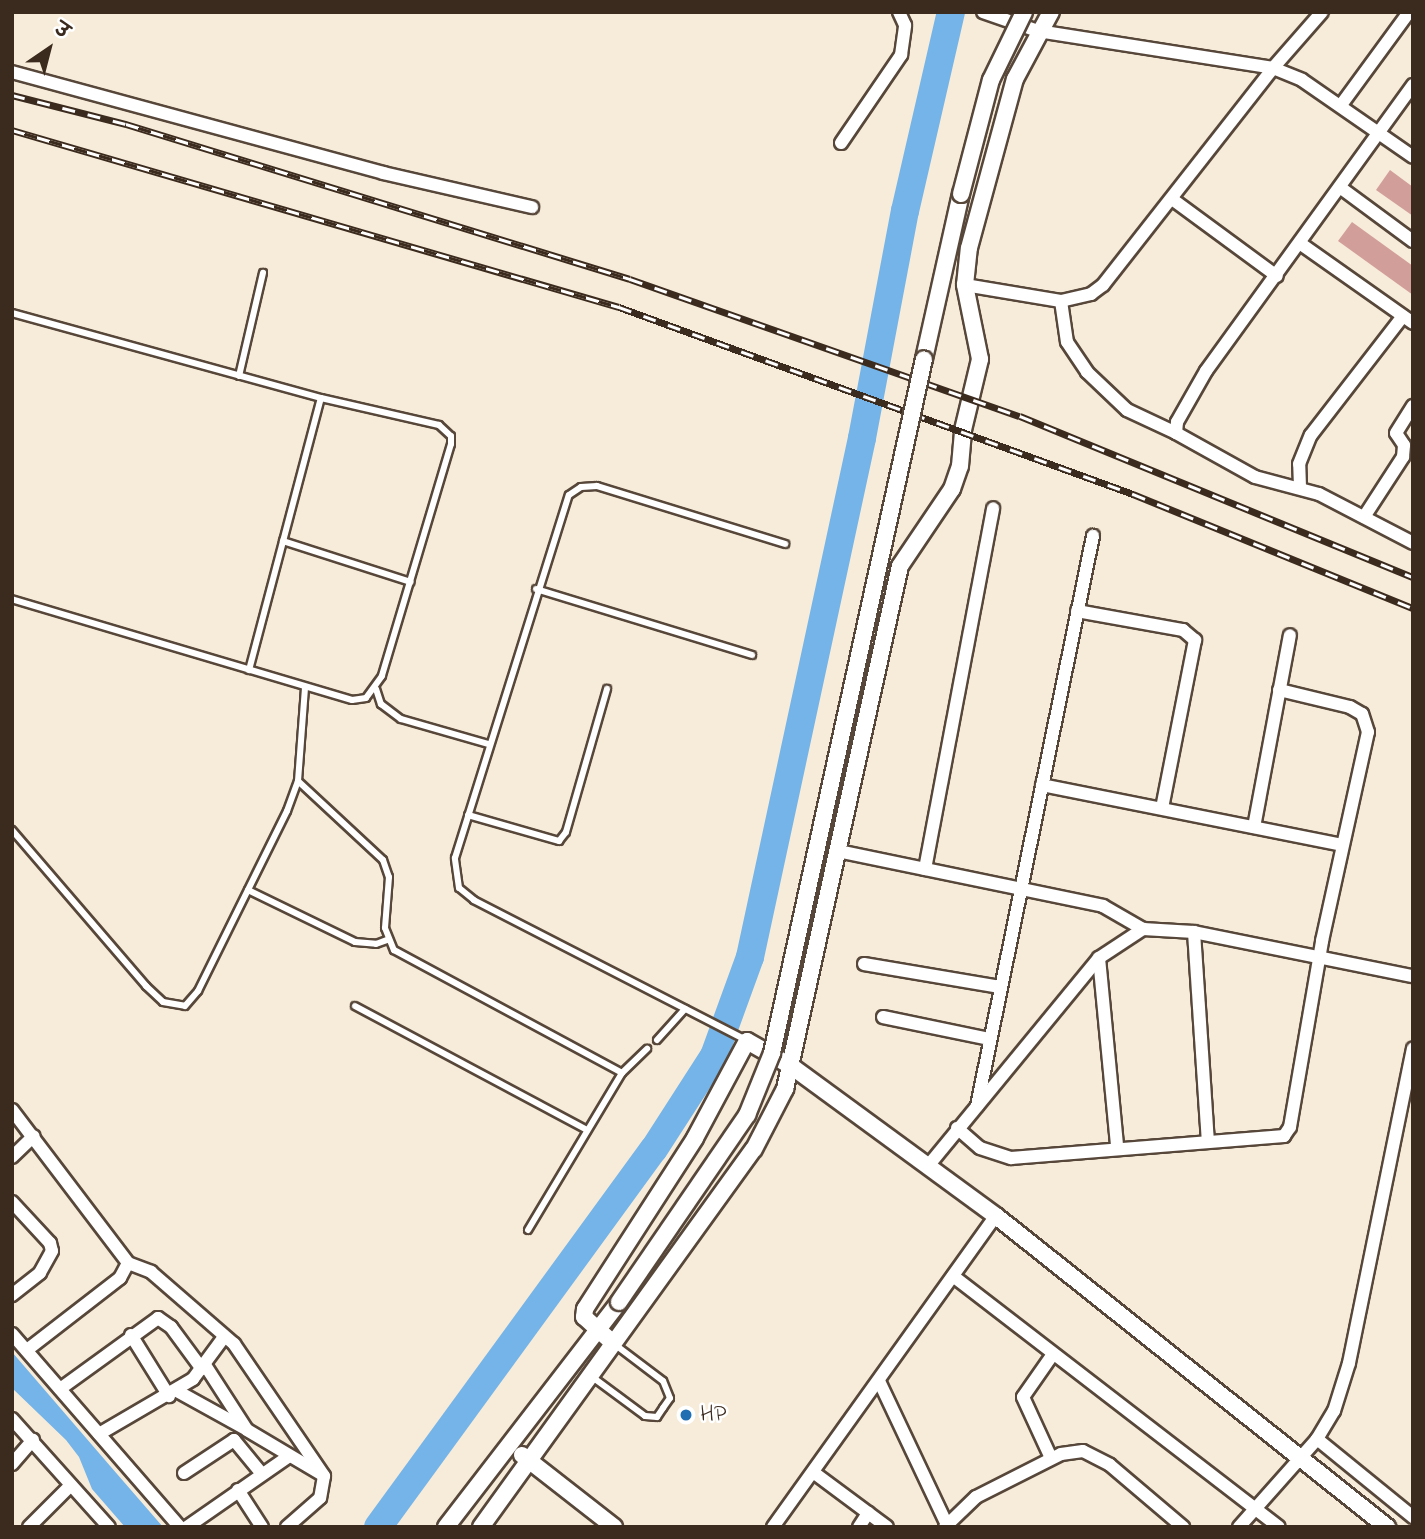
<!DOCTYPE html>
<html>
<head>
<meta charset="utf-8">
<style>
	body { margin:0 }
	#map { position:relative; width:1425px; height:1539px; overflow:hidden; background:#f7ecd9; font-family:"Indie Flower","Playpen Sans Deva",sans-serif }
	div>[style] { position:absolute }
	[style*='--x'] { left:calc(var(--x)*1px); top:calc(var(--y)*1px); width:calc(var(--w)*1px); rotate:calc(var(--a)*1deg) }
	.water>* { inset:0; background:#75b4e8 }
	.river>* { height:28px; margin:-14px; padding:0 14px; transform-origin:14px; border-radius:14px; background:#75b4e8 }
	.building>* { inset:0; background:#d19e9a }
	.roads { filter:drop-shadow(2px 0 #57473a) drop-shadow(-2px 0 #57473a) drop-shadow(0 2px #57473a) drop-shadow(0 -2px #57473a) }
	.service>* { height:6px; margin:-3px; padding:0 3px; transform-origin:3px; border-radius:3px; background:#fff }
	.minor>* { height:12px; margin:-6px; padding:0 6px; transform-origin:6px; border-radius:6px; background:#fff }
	.tertiary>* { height:16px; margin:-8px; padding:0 8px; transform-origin:8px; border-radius:8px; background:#fff }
	.rail>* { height:7px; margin-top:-3.5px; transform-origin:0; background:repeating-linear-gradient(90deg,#fff 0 13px,#3b2a1e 0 26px); box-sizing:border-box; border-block:2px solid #3b2a1e }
	.bridges { filter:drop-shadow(2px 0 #57473a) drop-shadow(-2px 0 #57473a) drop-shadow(0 2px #57473a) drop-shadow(0 -2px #57473a) }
	.tertiary-bridge>* { height:16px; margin:-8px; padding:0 8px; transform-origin:8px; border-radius:8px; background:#fff }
	.dots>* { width:19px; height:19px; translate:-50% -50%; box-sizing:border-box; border:4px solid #fff; border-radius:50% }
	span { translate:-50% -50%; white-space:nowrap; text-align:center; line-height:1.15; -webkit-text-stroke:5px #fff; paint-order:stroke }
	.poi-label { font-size:24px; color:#3b2a1e }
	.left { translate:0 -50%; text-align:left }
	.frame { position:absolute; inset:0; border:14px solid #3b2a1e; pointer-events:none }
	.north { position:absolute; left:14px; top:14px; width:70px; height:70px; -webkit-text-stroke:5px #fff; paint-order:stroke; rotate:35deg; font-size:19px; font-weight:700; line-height:28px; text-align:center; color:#3b2a1e }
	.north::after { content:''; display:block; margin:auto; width:24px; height:32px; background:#3b2a1e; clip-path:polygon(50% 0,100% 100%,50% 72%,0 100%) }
</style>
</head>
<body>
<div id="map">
	<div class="water">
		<div style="clip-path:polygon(12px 1352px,111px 1467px,163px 1527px,125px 1527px,92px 1489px,79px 1457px,66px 1440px,12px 1388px)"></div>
	</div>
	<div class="river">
		<div style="--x:378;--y:1527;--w:468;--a:-53.9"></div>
		<div style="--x:654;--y:1149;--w:111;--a:-57.2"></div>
		<div style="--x:714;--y:1056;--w:105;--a:-70"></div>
		<div style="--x:750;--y:957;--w:531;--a:-77.82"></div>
		<div style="--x:862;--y:438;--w:231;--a:-79.3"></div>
		<div style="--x:905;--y:211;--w:204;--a:-77"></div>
	</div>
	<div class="building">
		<div style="clip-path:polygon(1390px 170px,1413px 187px,1413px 216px,1376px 190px)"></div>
		<div style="clip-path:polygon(1352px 222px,1413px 266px,1413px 295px,1338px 241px)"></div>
	</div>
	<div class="roads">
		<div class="service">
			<div style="--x:12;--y:313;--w:320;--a:15.4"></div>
			<div style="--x:321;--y:398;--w:121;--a:12.9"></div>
			<div style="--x:439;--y:425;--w:16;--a:43"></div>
			<div style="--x:451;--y:436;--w:8;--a:90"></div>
			<div style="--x:451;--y:444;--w:242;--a:106.6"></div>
			<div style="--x:382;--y:676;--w:27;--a:126"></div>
			<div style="--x:366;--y:698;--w:14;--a:172"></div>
			<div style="--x:352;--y:700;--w:355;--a:-163.5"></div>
			<div style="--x:239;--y:376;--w:106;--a:-76.9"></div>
			<div style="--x:283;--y:541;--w:134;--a:17.8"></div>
			<div style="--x:536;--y:589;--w:226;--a:17"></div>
			<div style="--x:249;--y:670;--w:281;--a:-75.2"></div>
			<div style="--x:376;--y:689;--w:16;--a:72"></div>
			<div style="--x:381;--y:704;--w:25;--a:37"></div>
			<div style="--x:401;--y:719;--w:91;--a:16"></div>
			<div style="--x:298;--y:781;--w:116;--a:42.9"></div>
			<div style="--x:383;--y:860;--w:18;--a:71"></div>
			<div style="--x:389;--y:877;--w:51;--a:94.5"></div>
			<div style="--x:385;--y:928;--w:24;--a:68"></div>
			<div style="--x:394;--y:950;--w:259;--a:28.3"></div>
			<div style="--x:468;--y:815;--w:95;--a:15.9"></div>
			<div style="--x:559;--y:841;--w:11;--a:-52"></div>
			<div style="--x:566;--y:832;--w:149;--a:-74"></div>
			<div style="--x:12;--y:830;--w:206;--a:49.3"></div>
			<div style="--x:146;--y:986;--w:23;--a:43"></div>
			<div style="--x:163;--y:1002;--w:22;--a:10"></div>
			<div style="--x:185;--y:1006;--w:20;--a:-49"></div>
			<div style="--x:198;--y:991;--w:201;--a:-63.7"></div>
			<div style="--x:287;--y:811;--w:32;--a:-70"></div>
			<div style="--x:298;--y:781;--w:94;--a:-85.7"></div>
			<div style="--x:248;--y:890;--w:119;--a:25.9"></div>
			<div style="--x:355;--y:942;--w:21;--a:5"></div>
			<div style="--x:376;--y:944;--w:12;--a:-20"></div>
			<div style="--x:355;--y:1006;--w:263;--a:28.1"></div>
			<div style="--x:657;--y:1040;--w:42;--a:-47.9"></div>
			<div style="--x:746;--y:1040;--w:306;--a:-152.8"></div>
			<div style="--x:474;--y:900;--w:19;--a:-141"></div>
			<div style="--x:459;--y:888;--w:30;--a:-98"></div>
			<div style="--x:455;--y:858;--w:380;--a:-72.6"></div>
			<div style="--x:569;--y:495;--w:14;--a:-34"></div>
			<div style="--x:581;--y:487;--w:16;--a:-4"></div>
			<div style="--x:597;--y:486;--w:197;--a:17.1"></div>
			<div style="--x:528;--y:1230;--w:183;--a:-59.1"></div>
			<div style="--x:622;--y:1073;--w:35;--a:-44"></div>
			<div style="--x:591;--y:1376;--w:67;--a:36.5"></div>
			<div style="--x:645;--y:1416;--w:12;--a:5"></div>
			<div style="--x:657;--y:1417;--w:11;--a:-56"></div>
			<div style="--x:663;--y:1408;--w:12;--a:-55"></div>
			<div style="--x:670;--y:1398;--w:18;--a:-112"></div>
			<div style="--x:663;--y:1381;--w:61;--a:-142.9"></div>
		</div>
		<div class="minor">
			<div style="--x:983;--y:12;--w:58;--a:19.1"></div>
			<div style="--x:1038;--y:31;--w:238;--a:8.9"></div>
			<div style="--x:1273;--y:68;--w:31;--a:22"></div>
			<div style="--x:1302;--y:80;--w:135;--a:34.7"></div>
			<div style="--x:12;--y:72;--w:385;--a:15.2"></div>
			<div style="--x:383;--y:173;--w:153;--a:12.9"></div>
			<div style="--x:1413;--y:85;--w:353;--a:125.9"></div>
			<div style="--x:1206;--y:371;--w:59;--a:119.6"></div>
			<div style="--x:1177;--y:422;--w:11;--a:95"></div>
			<div style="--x:1176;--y:433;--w:90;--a:29.1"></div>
			<div style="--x:1255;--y:477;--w:66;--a:14.9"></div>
			<div style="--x:1319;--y:494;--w:106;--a:27.5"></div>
			<div style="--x:1341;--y:105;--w:115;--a:-53.8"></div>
			<div style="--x:841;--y:143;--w:107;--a:-55.7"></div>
			<div style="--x:901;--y:55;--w:30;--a:-82"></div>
			<div style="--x:905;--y:25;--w:14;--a:-115"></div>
			<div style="--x:1341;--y:188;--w:89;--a:36.4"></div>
			<div style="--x:1172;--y:199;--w:130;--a:36.3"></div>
			<div style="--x:1301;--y:244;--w:137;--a:35.2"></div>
			<div style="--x:965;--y:285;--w:97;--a:9.5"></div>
			<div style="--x:1061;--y:301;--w:31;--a:-13"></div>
			<div style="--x:1091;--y:294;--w:15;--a:-37"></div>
			<div style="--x:1103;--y:285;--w:276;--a:-51.9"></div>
			<div style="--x:1273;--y:68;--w:74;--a:-48.8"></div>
			<div style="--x:1061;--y:301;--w:41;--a:81.7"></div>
			<div style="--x:1067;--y:342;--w:36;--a:56"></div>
			<div style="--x:1087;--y:372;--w:55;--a:43.5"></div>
			<div style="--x:1127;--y:410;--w:54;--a:25.1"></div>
			<div style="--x:1300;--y:487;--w:23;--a:-92"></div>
			<div style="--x:1299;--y:464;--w:31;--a:-68"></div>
			<div style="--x:1311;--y:435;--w:150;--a:-52.3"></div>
			<div style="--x:1364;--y:517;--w:72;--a:-57"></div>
			<div style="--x:1403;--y:457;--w:12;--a:-85"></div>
			<div style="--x:1404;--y:445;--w:14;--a:-124"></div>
			<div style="--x:1396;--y:433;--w:32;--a:-58"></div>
			<div style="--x:1077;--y:611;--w:108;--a:10.2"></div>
			<div style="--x:1183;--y:630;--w:16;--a:40"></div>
			<div style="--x:1195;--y:640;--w:171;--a:101.1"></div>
			<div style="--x:1042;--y:785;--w:305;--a:11.3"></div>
			<div style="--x:1254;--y:827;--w:195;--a:-79.4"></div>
			<div style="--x:838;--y:851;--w:271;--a:11.7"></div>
			<div style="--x:1103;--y:906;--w:46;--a:29.9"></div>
			<div style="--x:1143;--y:929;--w:51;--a:3.4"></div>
			<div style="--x:1194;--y:932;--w:223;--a:11.4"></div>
			<div style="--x:925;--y:869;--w:367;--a:-79.3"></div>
			<div style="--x:1194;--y:932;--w:209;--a:86.2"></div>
			<div style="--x:1099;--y:958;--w:189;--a:84.5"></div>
			<div style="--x:864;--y:964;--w:138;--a:9.6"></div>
			<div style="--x:883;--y:1017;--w:108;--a:11.7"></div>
			<div style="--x:977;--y:1106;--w:582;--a:-78.5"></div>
			<div style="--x:12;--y:1110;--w:192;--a:52.8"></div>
			<div style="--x:128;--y:1263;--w:17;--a:118"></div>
			<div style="--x:120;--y:1278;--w:118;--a:142.3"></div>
			<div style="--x:957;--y:1128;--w:30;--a:41"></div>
			<div style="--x:980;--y:1148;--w:33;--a:18"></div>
			<div style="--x:1011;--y:1158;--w:274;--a:-4.6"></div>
			<div style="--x:1284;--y:1136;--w:11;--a:-56"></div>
			<div style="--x:1290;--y:1127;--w:189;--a:-80.2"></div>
			<div style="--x:1322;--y:941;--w:214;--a:-77.6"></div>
			<div style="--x:1368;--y:732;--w:19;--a:-108"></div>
			<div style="--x:1362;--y:714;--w:14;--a:-150"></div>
			<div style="--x:1350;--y:707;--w:73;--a:-166.5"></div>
			<div style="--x:12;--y:1157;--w:30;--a:-44"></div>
			<div style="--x:928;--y:1166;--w:269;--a:-50.6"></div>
			<div style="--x:1099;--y:958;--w:53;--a:-33.4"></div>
			<div style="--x:12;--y:1202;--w:56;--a:47.2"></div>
			<div style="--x:50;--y:1243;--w:8;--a:76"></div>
			<div style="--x:52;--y:1251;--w:25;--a:119"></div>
			<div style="--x:40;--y:1273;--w:36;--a:142"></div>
			<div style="--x:128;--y:1263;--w:25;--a:21"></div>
			<div style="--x:151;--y:1272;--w:110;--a:40.9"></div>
			<div style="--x:234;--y:1344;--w:160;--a:55.7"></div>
			<div style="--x:324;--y:1476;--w:22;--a:100"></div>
			<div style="--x:320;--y:1498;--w:44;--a:138.7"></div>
			<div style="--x:953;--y:1276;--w:411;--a:37.6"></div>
			<div style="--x:12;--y:1334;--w:256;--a:49"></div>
			<div style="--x:131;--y:1335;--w:72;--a:58.1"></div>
			<div style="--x:205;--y:1365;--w:77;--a:57.1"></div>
			<div style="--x:247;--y:1430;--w:86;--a:30.7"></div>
			<div style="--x:879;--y:1381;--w:161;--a:64.7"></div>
			<div style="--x:60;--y:1389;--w:121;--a:-35.9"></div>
			<div style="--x:158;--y:1318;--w:16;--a:35"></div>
			<div style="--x:171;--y:1327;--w:52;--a:53.6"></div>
			<div style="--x:177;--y:1391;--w:77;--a:28.9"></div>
			<div style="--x:12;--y:1419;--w:145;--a:48.1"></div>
			<div style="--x:99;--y:1434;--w:109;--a:-30.3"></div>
			<div style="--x:193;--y:1379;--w:52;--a:-53.6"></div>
			<div style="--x:1317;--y:1439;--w:124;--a:39.1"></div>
			<div style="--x:1051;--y:1458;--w:67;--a:-114.7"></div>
			<div style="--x:1023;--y:1397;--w:52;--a:-55.1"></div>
			<div style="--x:12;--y:1464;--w:32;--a:-49"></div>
			<div style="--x:813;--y:1472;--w:92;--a:36.6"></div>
			<div style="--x:184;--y:1473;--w:60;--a:-33.4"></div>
			<div style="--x:234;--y:1440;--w:44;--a:50.5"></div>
			<div style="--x:238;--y:1490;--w:44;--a:57"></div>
			<div style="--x:29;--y:1527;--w:59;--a:-45"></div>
			<div style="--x:187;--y:1527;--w:124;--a:-34.8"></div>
			<div style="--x:773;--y:1527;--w:383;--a:-54.4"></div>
			<div style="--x:859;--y:1527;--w:17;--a:-57"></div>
			<div style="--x:945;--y:1527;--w:43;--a:-44.1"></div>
			<div style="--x:976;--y:1497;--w:95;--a:-26.8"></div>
			<div style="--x:1061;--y:1454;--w:22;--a:-8"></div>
			<div style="--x:1083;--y:1451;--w:30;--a:27"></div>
			<div style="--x:1110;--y:1465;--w:96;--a:40.3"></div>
			<div style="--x:1239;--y:1527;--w:118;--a:-48.4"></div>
			<div style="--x:1317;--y:1439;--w:33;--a:-59"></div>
			<div style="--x:1334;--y:1411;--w:50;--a:-72.6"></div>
			<div style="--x:1349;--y:1363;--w:321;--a:-78.5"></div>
		</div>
		<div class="tertiary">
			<div style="--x:924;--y:359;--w:169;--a:-77.4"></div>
			<div style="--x:613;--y:1343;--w:39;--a:-138"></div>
			<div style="--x:584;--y:1317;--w:8;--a:-83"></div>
			<div style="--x:585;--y:1309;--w:203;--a:-57.2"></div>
			<div style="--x:695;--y:1138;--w:110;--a:-61.8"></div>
			<div style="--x:747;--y:1041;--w:51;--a:29.6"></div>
			<div style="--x:791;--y:1066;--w:254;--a:36.2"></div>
			<div style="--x:996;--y:1216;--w:500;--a:38.5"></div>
			<div style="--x:522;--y:1455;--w:117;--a:38"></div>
			<div style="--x:446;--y:1527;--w:284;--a:-52.4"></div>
			<div style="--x:481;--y:1527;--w:466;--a:-54.2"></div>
			<div style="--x:754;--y:1149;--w:68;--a:-62.7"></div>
			<div style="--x:785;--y:1089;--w:535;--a:-77.6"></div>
			<div style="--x:900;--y:566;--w:93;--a:-56"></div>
			<div style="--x:952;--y:489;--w:24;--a:-71"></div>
			<div style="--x:960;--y:466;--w:36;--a:-85"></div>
			<div style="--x:963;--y:430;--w:73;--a:-76.5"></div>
			<div style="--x:980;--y:359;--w:76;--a:-101.5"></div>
			<div style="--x:965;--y:285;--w:37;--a:-84"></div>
			<div style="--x:969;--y:248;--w:175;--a:-74.8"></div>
			<div style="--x:1015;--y:79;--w:76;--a:-61.8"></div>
		</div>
	</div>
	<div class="rail">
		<div style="--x:12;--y:95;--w:118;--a:14.3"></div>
		<div style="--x:126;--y:124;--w:527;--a:17.09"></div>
		<div style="--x:630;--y:279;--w:413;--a:19.4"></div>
		<div style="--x:1020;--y:416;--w:425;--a:22.3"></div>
		<div style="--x:12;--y:130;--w:632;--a:16.26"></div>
		<div style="--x:619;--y:307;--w:547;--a:19.99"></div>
		<div style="--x:1133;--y:494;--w:302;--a:22.2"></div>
	</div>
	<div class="bridges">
		<div class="tertiary-bridge">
			<div style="--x:961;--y:194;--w:118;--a:-75.3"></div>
			<div style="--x:991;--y:80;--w:76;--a:-64.1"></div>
			<div style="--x:619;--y:1302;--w:227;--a:-55.6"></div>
			<div style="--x:747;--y:1115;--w:67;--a:-68"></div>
			<div style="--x:772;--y:1053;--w:710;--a:-77.65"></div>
		</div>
	</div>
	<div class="dots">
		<div style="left:686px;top:1415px;background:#1f6fb2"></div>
	</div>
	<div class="poi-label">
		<span class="left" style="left:700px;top:1415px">HP</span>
	</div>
	<div class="frame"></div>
	<div class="north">उ</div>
</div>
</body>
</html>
